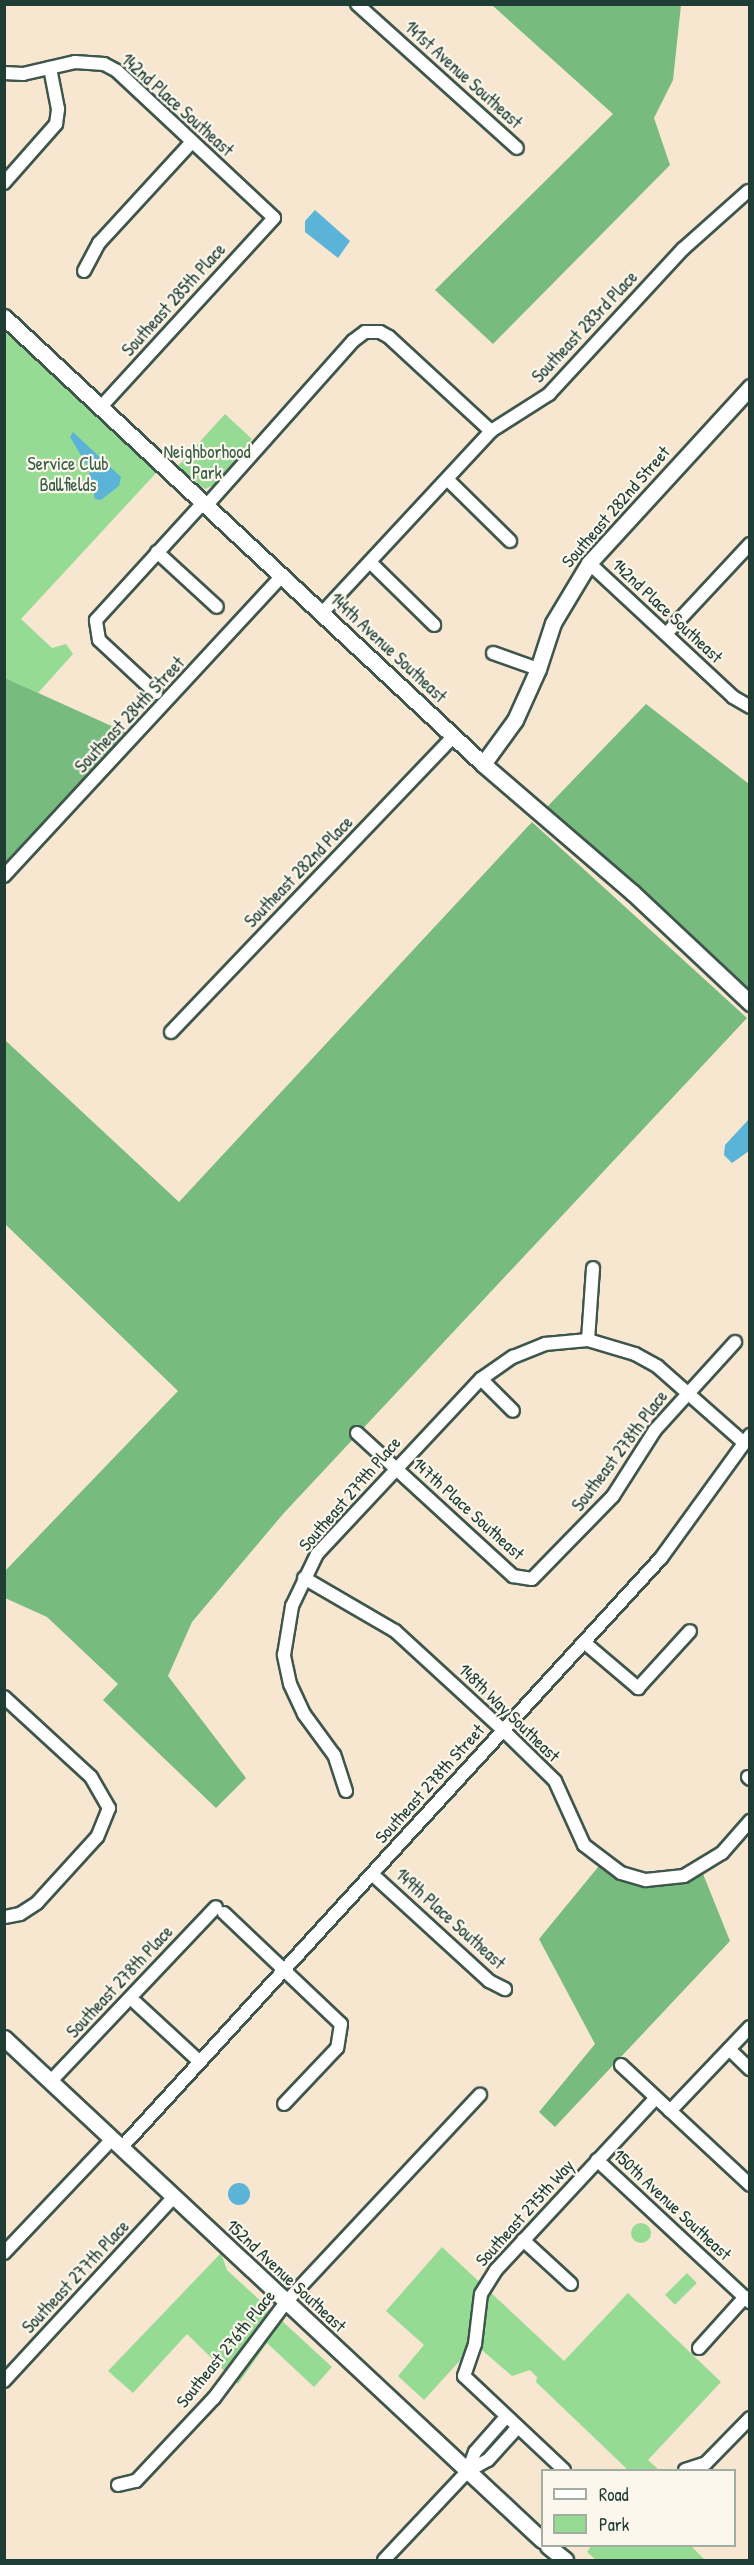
<!DOCTYPE html>
<html>
<head>
<meta charset="utf-8">
<style>
	body { margin:0 }
	#map { position:relative; width:754px; height:2565px; overflow:hidden; background:#f7e7d1; font-family:"Patrick Hand",sans-serif }
	div>[style] { position:absolute }
	[style*='--x'] { left:calc(var(--x)*1px); top:calc(var(--y)*1px); width:calc(var(--w)*1px); rotate:calc(var(--a)*1deg) }
	.green>* { inset:0; background:#96db94; transform-origin:0 0 }
	.round { border-radius:50% }
	.forest>* { inset:0; background:#78bb7e }
	.water>* { inset:0; background:#5bb3d8 }
	.roads { filter:drop-shadow(2px 0 #3f564c) drop-shadow(-2px 0 #3f564c) drop-shadow(0 2px #3f564c) drop-shadow(0 -2px #3f564c) }
	.minor>* { height:12px; margin:-6px; padding:0 6px; transform-origin:6px; border-radius:6px; background:#fff }
	.tertiary>* { height:15px; margin:-7.5px; padding:0 7.5px; transform-origin:7.5px; border-radius:7.5px; background:#fff }
	span { translate:-50% -50%; white-space:nowrap; text-align:center; line-height:1.15; -webkit-text-stroke:4.5px #fbf7ec; paint-order:stroke }
	.street-label { font-size:18px; color:#1f3d34 }
	.park-label { font-size:18px; color:#375d47 }
	.frame { position:absolute; inset:0; border:6px solid #1f3d34; pointer-events:none }
	.legend { position:absolute; left:541px; top:2469px; width:195px; height:78px; box-sizing:border-box; background:#fbf7ec; border:2px solid #a3ada2; margin:0; padding:8px 10px; list-style:none; font-size:18px; color:#1f3d34 }
	.legend li { display:flex; align-items:center; gap:12px; height:30px }
	.legend b { width:30px; border:2px solid #a3ada2 }
</style>
</head>
<body>
<div id="map">
	<div class="green">
		<div style="clip-path:polygon(5px 332px,157px 472px,21px 619px,52px 648px,66px 644px,73px 654px,38px 693px,5px 678px)"></div>
		<div style="clip-path:polygon(225px 414px,252px 439px,218px 483px,205px 489px,177px 467px)"></div>
		<div class="round" style="left:631px;top:2223px;width:20px;height:20px"></div>
		<div style="clip-path:polygon(442px 2247px,564px 2361px,628px 2293px,721px 2382px,648px 2460px,659px 2470px,628px 2470px,536px 2382px,537px 2377px,530px 2370px,512px 2376px,475px 2344px,424px 2400px,398px 2376px,424px 2345px,386px 2311px)"></div>
		<div style="clip-path:polygon(221px 2253px,227px 2270px,332px 2367px,314px 2387px,267px 2343px,238px 2384px,187px 2334px,133px 2393px,108px 2371px)"></div>
		<div style="left:687px;top:2273px;width:14px;height:31px;rotate:45deg"></div>
		<div style="clip-path:polygon(591px 2546px,691px 2546px,705px 2560px,596px 2560px,587px 2552px)"></div>
	</div>
	<div class="forest">
		<div style="clip-path:polygon(492px 5px,681px 5px,673px 80px,654px 118px,670px 165px,493px 344px,435px 290px,613px 114px)"></div>
		<div style="clip-path:polygon(5px 678px,127px 733px,5px 867px)"></div>
		<div style="clip-path:polygon(646px 704px,749px 784px,749px 995px,547px 807px)"></div>
		<div style="clip-path:polygon(532px 822px,747px 1018px,283px 1514px,192px 1622px,168px 1676px,246px 1778px,216px 1808px,103px 1700px,118px 1684px,47px 1617px,5px 1598px,4px 1572px,178px 1391px,5px 1224px,5px 1040px,179px 1202px)"></div>
		<div style="clip-path:polygon(603px 1861px,633px 1877px,701px 1869px,730px 1941px,555px 2127px,539px 2112px,595px 2044px,539px 1939px)"></div>
	</div>
	<div class="water">
		<div style="clip-path:polygon(315px 210px,350px 241px,338px 258px,305px 232px,305px 221px)"></div>
		<div style="clip-path:polygon(73px 432px,121px 477px,119px 486px,101px 500px,95px 499px,88px 467px,70px 437px)"></div>
		<div style="clip-path:polygon(749px 1119px,749px 1151px,732px 1163px,724px 1155px,725px 1145px)"></div>
		<div class="round" style="left:228px;top:2183px;width:22px;height:22px"></div>
	</div>
	<div class="roads">
		<div class="minor">
			<div style="--x:357;--y:4;--w:215;--a:42"></div>
			<div style="--x:4;--y:73;--w:19;--a:3"></div>
			<div style="--x:23;--y:74;--w:53;--a:-13"></div>
			<div style="--x:75;--y:62;--w:29;--a:4"></div>
			<div style="--x:104;--y:64;--w:15;--a:28"></div>
			<div style="--x:117;--y:71;--w:215;--a:43.1"></div>
			<div style="--x:274;--y:218;--w:256;--a:132.5"></div>
			<div style="--x:4;--y:183;--w:79;--a:-48.6"></div>
			<div style="--x:56;--y:124;--w:15;--a:-82"></div>
			<div style="--x:58;--y:109;--w:42;--a:-101"></div>
			<div style="--x:84;--y:271;--w:32;--a:-62"></div>
			<div style="--x:99;--y:243;--w:137;--a:-47.4"></div>
			<div style="--x:448;--y:480;--w:87;--a:44.5"></div>
			<div style="--x:206;--y:506;--w:221;--a:-48.3"></div>
			<div style="--x:353;--y:341;--w:15;--a:-37"></div>
			<div style="--x:365;--y:332;--w:15;--a:0"></div>
			<div style="--x:380;--y:332;--w:10;--a:29"></div>
			<div style="--x:389;--y:337;--w:139;--a:42.7"></div>
			<div style="--x:157;--y:552;--w:81;--a:42.5"></div>
			<div style="--x:370;--y:562;--w:90;--a:44.5"></div>
			<div style="--x:589;--y:563;--w:197;--a:42.9"></div>
			<div style="--x:733;--y:697;--w:20;--a:30"></div>
			<div style="--x:322;--y:613;--w:248;--a:-47.1"></div>
			<div style="--x:491;--y:431;--w:69;--a:-32.5"></div>
			<div style="--x:549;--y:394;--w:197;--a:-47.3"></div>
			<div style="--x:683;--y:249;--w:87;--a:-41.7"></div>
			<div style="--x:666;--y:634;--w:123;--a:-47"></div>
			<div style="--x:493;--y:653;--w:48;--a:19.6"></div>
			<div style="--x:156;--y:693;--w:78;--a:-137.1"></div>
			<div style="--x:99;--y:640;--w:20;--a:-99"></div>
			<div style="--x:96;--y:620;--w:159;--a:-47.6"></div>
			<div style="--x:4;--y:876;--w:408;--a:-47.2"></div>
			<div style="--x:171;--y:1032;--w:410;--a:-46.3"></div>
			<div style="--x:588;--y:1340;--w:72;--a:-86"></div>
			<div style="--x:481;--y:1379;--w:45;--a:45"></div>
			<div style="--x:357;--y:1433;--w:212;--a:42.5"></div>
			<div style="--x:513;--y:1576;--w:19;--a:9"></div>
			<div style="--x:532;--y:1579;--w:116;--a:-45.7"></div>
			<div style="--x:613;--y:1496;--w:78;--a:-57.5"></div>
			<div style="--x:655;--y:1430;--w:119;--a:-47.7"></div>
			<div style="--x:304;--y:1578;--w:105;--a:30.2"></div>
			<div style="--x:395;--y:1631;--w:147;--a:42.5"></div>
			<div style="--x:503;--y:1730;--w:73;--a:44.4"></div>
			<div style="--x:555;--y:1781;--w:70;--a:65.6"></div>
			<div style="--x:584;--y:1845;--w:46;--a:37.1"></div>
			<div style="--x:621;--y:1873;--w:26;--a:16"></div>
			<div style="--x:646;--y:1880;--w:38;--a:-6"></div>
			<div style="--x:684;--y:1876;--w:44;--a:-31.2"></div>
			<div style="--x:722;--y:1853;--w:43;--a:-48.8"></div>
			<div style="--x:585;--y:1643;--w:70;--a:40.3"></div>
			<div style="--x:638;--y:1688;--w:77;--a:-47.6"></div>
			<div style="--x:4;--y:1697;--w:118;--a:42.6"></div>
			<div style="--x:91;--y:1777;--w:36;--a:60"></div>
			<div style="--x:109;--y:1808;--w:31;--a:112"></div>
			<div style="--x:97;--y:1837;--w:89;--a:132.3"></div>
			<div style="--x:37;--y:1903;--w:20;--a:147"></div>
			<div style="--x:20;--y:1914;--w:16;--a:169"></div>
			<div style="--x:748;--y:1777;--w:3;--a:45"></div>
			<div style="--x:346;--y:1791;--w:38;--a:-108"></div>
			<div style="--x:334;--y:1755;--w:51;--a:-126.2"></div>
			<div style="--x:304;--y:1714;--w:33;--a:-115"></div>
			<div style="--x:290;--y:1684;--w:30;--a:-102"></div>
			<div style="--x:284;--y:1655;--w:50;--a:-80.7"></div>
			<div style="--x:292;--y:1606;--w:58;--a:-64.3"></div>
			<div style="--x:317;--y:1554;--w:240;--a:-46.9"></div>
			<div style="--x:481;--y:1379;--w:39;--a:-35"></div>
			<div style="--x:513;--y:1357;--w:35;--a:-22"></div>
			<div style="--x:545;--y:1344;--w:43;--a:-5.3"></div>
			<div style="--x:588;--y:1340;--w:49;--a:16.6"></div>
			<div style="--x:635;--y:1354;--w:26;--a:29"></div>
			<div style="--x:658;--y:1367;--w:113;--a:41.4"></div>
			<div style="--x:372;--y:1874;--w:159;--a:42.4"></div>
			<div style="--x:489;--y:1981;--w:18;--a:27"></div>
			<div style="--x:224;--y:1913;--w:161;--a:43.5"></div>
			<div style="--x:341;--y:2024;--w:24;--a:99"></div>
			<div style="--x:337;--y:2048;--w:77;--a:133.4"></div>
			<div style="--x:136;--y:2003;--w:87;--a:42.7"></div>
			<div style="--x:729;--y:2049;--w:29;--a:44"></div>
			<div style="--x:621;--y:2065;--w:176;--a:42.9"></div>
			<div style="--x:50;--y:2082;--w:241;--a:-46.5"></div>
			<div style="--x:670;--y:2111;--w:116;--a:-46.4"></div>
			<div style="--x:122;--y:2147;--w:798;--a:-47.54"></div>
			<div style="--x:661;--y:1558;--w:152;--a:-54.1"></div>
			<div style="--x:597;--y:2160;--w:209;--a:42.9"></div>
			<div style="--x:523;--y:2240;--w:65;--a:42.5"></div>
			<div style="--x:4;--y:2253;--w:158;--a:-46.5"></div>
			<div style="--x:699;--y:2348;--w:69;--a:-48"></div>
			<div style="--x:4;--y:2381;--w:251;--a:-47.3"></div>
			<div style="--x:564;--y:2470;--w:137;--a:-136.8"></div>
			<div style="--x:464;--y:2376;--w:34;--a:-71"></div>
			<div style="--x:475;--y:2344;--w:50;--a:-83.2"></div>
			<div style="--x:481;--y:2294;--w:28;--a:-58"></div>
			<div style="--x:496;--y:2270;--w:235;--a:-47.1"></div>
			<div style="--x:685;--y:2470;--w:22;--a:-18"></div>
			<div style="--x:706;--y:2463;--w:63;--a:-45.6"></div>
			<div style="--x:468;--y:2471;--w:20;--a:-70"></div>
			<div style="--x:475;--y:2452;--w:47;--a:-48.5"></div>
			<div style="--x:118;--y:2485;--w:18;--a:-13"></div>
			<div style="--x:136;--y:2481;--w:114;--a:-46.8"></div>
			<div style="--x:214;--y:2398;--w:120;--a:-53.1"></div>
			<div style="--x:286;--y:2302;--w:284;--a:-46.9"></div>
			<div style="--x:384;--y:2560;--w:122;--a:-46.7"></div>
			<div style="--x:468;--y:2471;--w:23;--a:-29"></div>
			<div style="--x:488;--y:2460;--w:43;--a:-47.8"></div>
		</div>
		<div class="tertiary">
			<div style="--x:4;--y:317;--w:655;--a:43.02"></div>
			<div style="--x:483;--y:764;--w:198;--a:40.7"></div>
			<div style="--x:633;--y:893;--w:161;--a:43.2"></div>
			<div style="--x:483;--y:764;--w:54;--a:-54"></div>
			<div style="--x:515;--y:720;--w:56;--a:-65.7"></div>
			<div style="--x:538;--y:669;--w:48;--a:-71.9"></div>
			<div style="--x:553;--y:623;--w:70;--a:-59"></div>
			<div style="--x:589;--y:563;--w:239;--a:-47.5"></div>
			<div style="--x:4;--y:2038;--w:736;--a:43.02"></div>
			<div style="--x:548;--y:2546;--w:22;--a:39"></div>
		</div>
	</div>
	<div class="street-label">
		<span style="left:463px;top:75px;rotate:42deg">141st Avenue Southeast</span>
		<span style="left:177px;top:105px;rotate:42deg">142nd Place Southeast</span>
		<span style="left:174px;top:300px;rotate:-48deg">Southeast 285th Place</span>
		<span style="left:585px;top:327px;rotate:-47deg">Southeast 283rd Place</span>
		<span style="left:616px;top:507px;rotate:-49deg">Southeast 282nd Street</span>
		<span style="left:667px;top:611px;rotate:43deg">142nd Place Southeast</span>
		<span style="left:388px;top:648px;rotate:43deg">144th Avenue Southeast</span>
		<span style="left:130px;top:715px;rotate:-47deg">Southeast 284th Street</span>
		<span style="left:299px;top:872px;rotate:-46deg">Southeast 282nd Place</span>
		<span style="left:620px;top:1451px;rotate:-53deg">Southeast 278th Place</span>
		<span style="left:350px;top:1494px;rotate:-49deg">Southeast 279th Place</span>
		<span style="left:468px;top:1509px;rotate:42deg">147th Place Southeast</span>
		<span style="left:509px;top:1713px;rotate:44deg">148th Way Southeast</span>
		<span style="left:430px;top:1784px;rotate:-48deg">Southeast 278th Street</span>
		<span style="left:450px;top:1919px;rotate:42deg">149th Place Southeast</span>
		<span style="left:120px;top:1982px;rotate:-47deg">Southeast 278th Place</span>
		<span style="left:672px;top:2205px;rotate:43deg">150th Avenue Southeast</span>
		<span style="left:525px;top:2213px;rotate:-48deg">Southeast 275th Way</span>
		<span style="left:286px;top:2276px;rotate:43deg">152nd Avenue Southeast</span>
		<span style="left:76px;top:2277px;rotate:-47deg">Southeast 277th Place</span>
		<span style="left:226px;top:2349px;rotate:-51deg">Southeast 276th Place</span>
	</div>
	<div class="park-label">
		<span style="left:207px;top:463px">Neighborhood<br>Park</span>
		<span style="left:68px;top:475px">Service Club<br>Ballfields</span>
	</div>
	<div class="frame"></div>
	<ul class="legend">
	<li><b style="height:8px;background:#fff"></b>Road</li>
	<li><b style="height:16px;background:#96db94"></b>Park</li>
	</ul>
</div>
</body>
</html>
